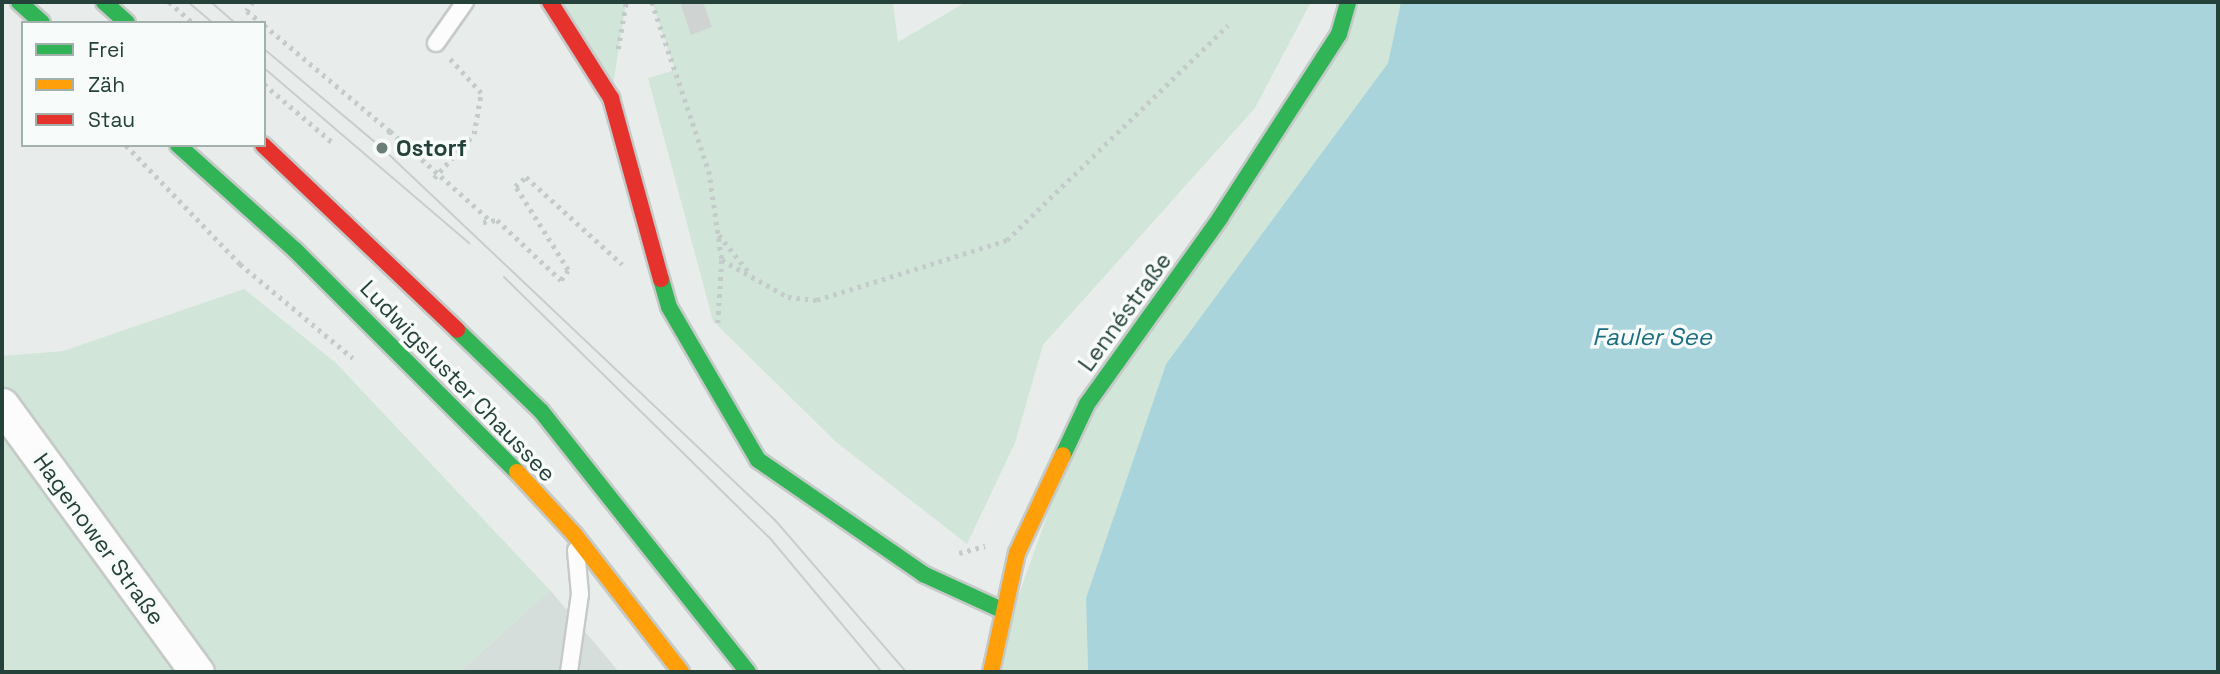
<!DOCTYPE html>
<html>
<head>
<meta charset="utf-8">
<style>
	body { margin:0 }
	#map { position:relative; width:2220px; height:674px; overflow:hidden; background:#e8edeb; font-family:"Space Grotesk",sans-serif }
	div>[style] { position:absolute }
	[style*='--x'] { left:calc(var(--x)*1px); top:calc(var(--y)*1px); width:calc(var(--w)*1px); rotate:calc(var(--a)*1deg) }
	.built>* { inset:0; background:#d6dedb }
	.green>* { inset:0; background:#d1e6d8 }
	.water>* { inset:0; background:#a9d4db }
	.building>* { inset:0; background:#cfd4d2 }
	.path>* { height:4.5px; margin-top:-2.25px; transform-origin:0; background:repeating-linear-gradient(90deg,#c3ccca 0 3.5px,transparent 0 8.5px) }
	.roads { filter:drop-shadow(2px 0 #c5cac8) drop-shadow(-2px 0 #c5cac8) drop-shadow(0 2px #c5cac8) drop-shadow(0 -2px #c5cac8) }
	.lane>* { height:16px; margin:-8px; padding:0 8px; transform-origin:8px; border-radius:8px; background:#fcfcfc }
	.street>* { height:33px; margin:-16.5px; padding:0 16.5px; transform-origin:16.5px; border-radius:16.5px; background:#fcfcfc }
	.fast>* { height:16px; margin:-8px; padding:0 8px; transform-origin:8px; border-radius:8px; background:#30b455 }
	.slow>* { height:16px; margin:-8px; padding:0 8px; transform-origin:8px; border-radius:8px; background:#ff9f0a }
	.jam>* { height:16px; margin:-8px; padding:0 8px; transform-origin:8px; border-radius:8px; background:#e5322d }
	.tram>* { height:2px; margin:-1px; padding:0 1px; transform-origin:1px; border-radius:1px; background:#c9cdcc }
	.dots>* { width:19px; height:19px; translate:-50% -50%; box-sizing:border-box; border:4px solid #f7fbf9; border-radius:50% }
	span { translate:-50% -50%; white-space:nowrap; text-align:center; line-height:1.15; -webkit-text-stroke:7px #f7fbf9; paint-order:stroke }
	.poi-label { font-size:23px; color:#24423a; font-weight:700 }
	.left { translate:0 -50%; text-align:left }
	.street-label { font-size:23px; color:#24423a }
	.water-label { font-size:24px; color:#1c6f80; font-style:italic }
	.frame { position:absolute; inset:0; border:4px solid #24423a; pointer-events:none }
	.legend { position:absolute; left:21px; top:21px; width:245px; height:126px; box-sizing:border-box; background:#f7fbf9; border:2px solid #a3b1ad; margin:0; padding:9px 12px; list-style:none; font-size:21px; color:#24423a }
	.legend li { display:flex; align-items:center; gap:14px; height:35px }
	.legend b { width:35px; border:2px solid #a3b1ad }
</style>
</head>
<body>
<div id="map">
	<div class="built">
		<div style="clip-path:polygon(550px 590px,619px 672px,459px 672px)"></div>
	</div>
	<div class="green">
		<div style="clip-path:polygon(550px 2px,626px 2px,611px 98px)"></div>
		<div style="clip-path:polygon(652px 2px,893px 2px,898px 42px,966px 2px,1311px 2px,1255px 108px,1043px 345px,1015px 443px,967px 544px,836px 442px,713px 321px,648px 78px,675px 70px)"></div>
		<div style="clip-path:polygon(1348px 2px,1401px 2px,1388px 63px,1166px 364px,1086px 598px,1088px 672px,991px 672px,1087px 404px)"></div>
		<div style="clip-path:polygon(244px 289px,336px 363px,550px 590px,459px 672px,2px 672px,2px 356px,63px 351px)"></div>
	</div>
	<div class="water">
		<div style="clip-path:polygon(1401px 2px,2218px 2px,2218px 672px,1088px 672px,1086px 598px,1166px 364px,1388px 63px)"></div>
	</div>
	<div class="building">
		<div style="clip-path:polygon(680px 2px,703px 2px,712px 27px,691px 35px)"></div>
	</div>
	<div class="path">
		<div style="--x:169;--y:2;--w:32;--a:41"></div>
		<div style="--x:253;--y:2;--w:11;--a:124"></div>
		<div style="--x:247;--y:11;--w:19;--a:39"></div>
		<div style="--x:652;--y:2;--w:178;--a:71.4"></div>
		<div style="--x:709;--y:171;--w:90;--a:81.7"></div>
		<div style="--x:722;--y:260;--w:63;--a:93.6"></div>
		<div style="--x:264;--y:25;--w:165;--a:40.1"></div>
		<div style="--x:390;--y:131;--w:6;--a:141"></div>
		<div style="--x:618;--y:49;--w:48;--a:-80.3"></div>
		<div style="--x:264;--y:84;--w:89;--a:40.5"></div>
		<div style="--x:390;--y:131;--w:135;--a:41.7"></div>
		<div style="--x:126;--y:145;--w:165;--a:46.2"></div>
		<div style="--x:240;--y:264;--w:147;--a:39.8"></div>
		<div style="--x:434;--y:178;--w:59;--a:-47.7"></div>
		<div style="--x:474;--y:134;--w:42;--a:-80.3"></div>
		<div style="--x:481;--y:93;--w:46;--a:-132.4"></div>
		<div style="--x:483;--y:222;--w:14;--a:-8"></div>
		<div style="--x:497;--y:220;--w:88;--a:43.2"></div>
		<div style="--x:561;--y:280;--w:12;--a:-55"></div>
		<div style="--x:568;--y:270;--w:99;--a:-122.2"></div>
		<div style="--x:515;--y:186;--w:14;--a:-39"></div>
		<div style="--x:526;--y:177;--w:130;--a:42.2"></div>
		<div style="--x:719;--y:235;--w:51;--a:51.3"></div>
		<div style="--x:722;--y:260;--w:76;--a:29.3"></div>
		<div style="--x:788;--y:297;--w:29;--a:6"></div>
		<div style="--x:817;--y:300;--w:199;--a:-17.5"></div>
		<div style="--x:1007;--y:240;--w:308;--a:-44.2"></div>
		<div style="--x:959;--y:553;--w:27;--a:-15"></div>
	</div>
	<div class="roads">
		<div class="lane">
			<div style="--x:436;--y:43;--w:50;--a:-54.7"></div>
			<div style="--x:569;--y:672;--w:79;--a:-82"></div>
			<div style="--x:580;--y:594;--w:44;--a:-95.2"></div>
		</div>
		<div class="street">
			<div style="--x:2;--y:405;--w:331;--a:53.9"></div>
		</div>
		<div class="fast">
			<div style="--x:19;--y:2;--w:31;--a:42"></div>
			<div style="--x:104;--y:2;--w:31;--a:42"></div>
			<div style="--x:178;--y:145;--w:157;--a:41.9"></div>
			<div style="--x:295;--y:250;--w:314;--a:45"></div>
			<div style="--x:661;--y:279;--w:29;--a:74"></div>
			<div style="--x:669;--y:307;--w:177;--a:59.8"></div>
			<div style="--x:758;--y:460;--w:201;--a:34.6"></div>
			<div style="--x:923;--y:574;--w:89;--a:24.6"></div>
			<div style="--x:457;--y:330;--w:117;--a:44"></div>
			<div style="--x:541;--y:411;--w:333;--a:51.6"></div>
			<div style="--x:1063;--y:455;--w:56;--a:-64.8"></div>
			<div style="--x:1087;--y:404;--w:229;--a:-54.4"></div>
			<div style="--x:1220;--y:218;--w:219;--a:-57.1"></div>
			<div style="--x:1339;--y:34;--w:33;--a:-74"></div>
		</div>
		<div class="slow">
			<div style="--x:517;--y:472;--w:84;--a:47.4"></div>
			<div style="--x:574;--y:534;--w:175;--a:52.2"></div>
			<div style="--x:991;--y:672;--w:122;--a:-77.7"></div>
			<div style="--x:1017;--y:553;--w:108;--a:-64.9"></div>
		</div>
		<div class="jam">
			<div style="--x:550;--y:2;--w:114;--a:57.6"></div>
			<div style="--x:611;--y:98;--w:188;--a:74.6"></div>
			<div style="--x:263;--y:145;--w:268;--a:43.6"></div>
		</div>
	</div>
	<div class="tram">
		<div style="--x:188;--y:2;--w:33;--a:40"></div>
		<div style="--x:211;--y:2;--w:32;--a:41"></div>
		<div style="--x:264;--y:49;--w:154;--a:40"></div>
		<div style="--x:382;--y:148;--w:541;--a:43.43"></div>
		<div style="--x:775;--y:520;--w:201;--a:49.2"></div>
		<div style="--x:264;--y:68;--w:270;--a:40.5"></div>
		<div style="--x:504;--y:277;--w:371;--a:44.5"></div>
		<div style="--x:769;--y:537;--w:176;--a:50.1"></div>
	</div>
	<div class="dots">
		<div style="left:382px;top:148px;background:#697e78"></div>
	</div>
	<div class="poi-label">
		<span class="left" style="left:396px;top:148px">Ostorf</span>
	</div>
	<div class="street-label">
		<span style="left:1125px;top:312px;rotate:-54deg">Lennéstraße</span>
		<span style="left:458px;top:381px;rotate:46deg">Ludwigsluster Chaussee</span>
		<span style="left:99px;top:539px;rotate:54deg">Hagenower Straße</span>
	</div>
	<div class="water-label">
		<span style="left:1652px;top:337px">Fauler See</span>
	</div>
	<div class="frame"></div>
	<ul class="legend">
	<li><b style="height:9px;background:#30b455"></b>Frei</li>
	<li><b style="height:9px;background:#ff9f0a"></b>Zäh</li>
	<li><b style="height:9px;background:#e5322d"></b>Stau</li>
	</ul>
</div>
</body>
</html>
